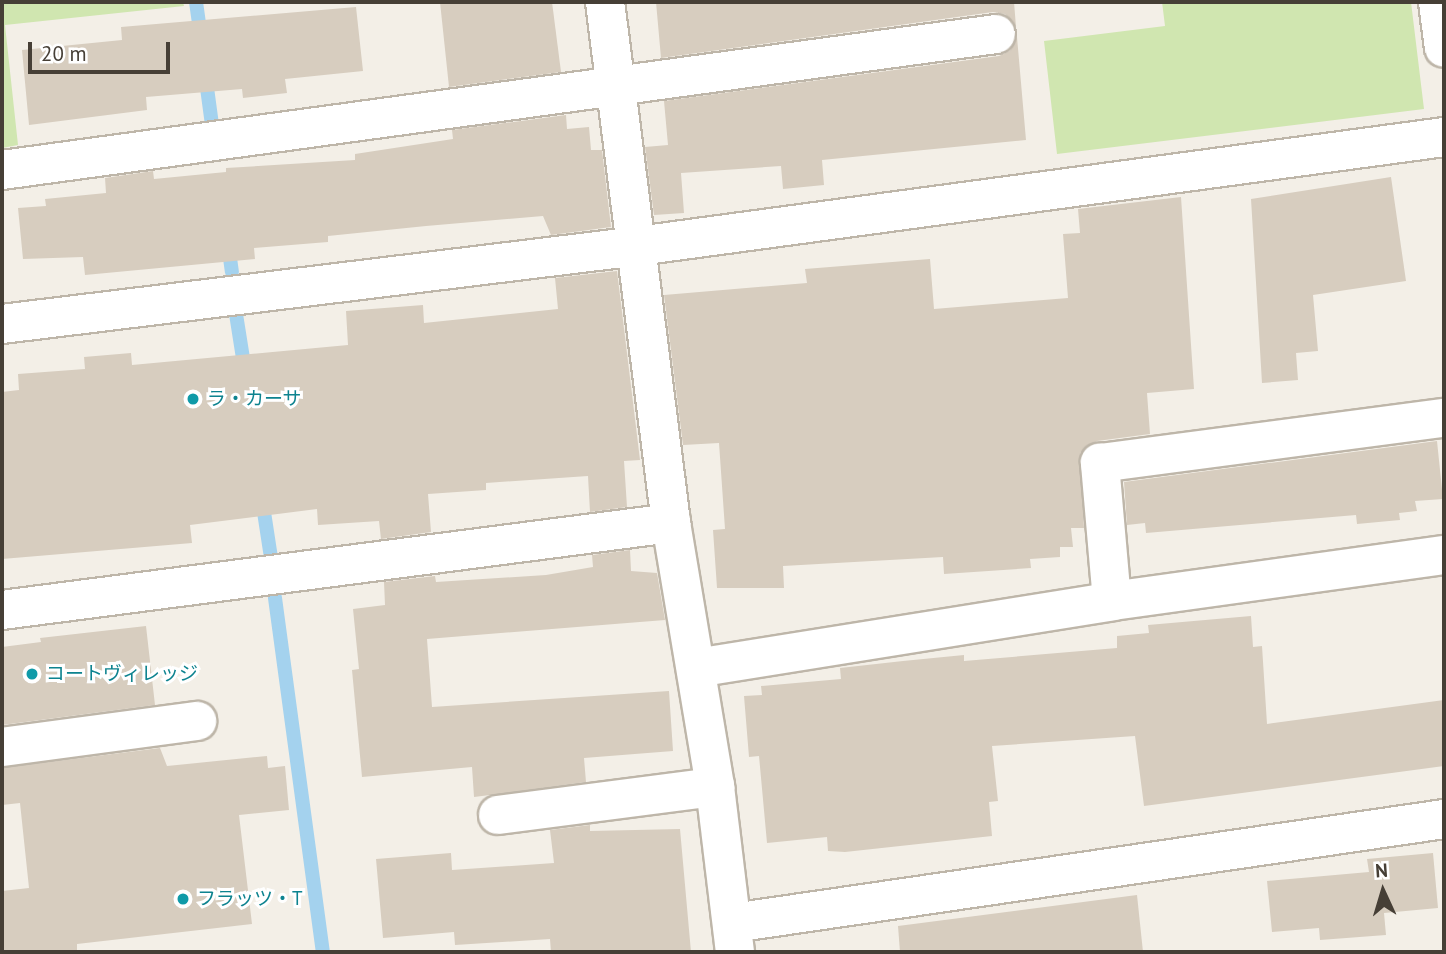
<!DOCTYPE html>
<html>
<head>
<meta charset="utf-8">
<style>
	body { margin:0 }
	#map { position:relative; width:1446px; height:954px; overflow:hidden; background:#f3efe7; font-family:"PT Sans","Noto Sans JP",sans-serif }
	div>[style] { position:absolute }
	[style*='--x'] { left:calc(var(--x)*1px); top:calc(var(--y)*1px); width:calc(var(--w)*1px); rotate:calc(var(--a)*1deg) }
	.green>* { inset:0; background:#d0e6b0 }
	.stream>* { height:14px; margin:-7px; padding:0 7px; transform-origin:7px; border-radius:7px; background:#a4d2ee }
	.building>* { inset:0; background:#d7cdbf }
	.roads { filter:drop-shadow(2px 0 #beb6a9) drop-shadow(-2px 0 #beb6a9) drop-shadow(0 2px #beb6a9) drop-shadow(0 -2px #beb6a9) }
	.minor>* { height:38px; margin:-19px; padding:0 19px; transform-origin:19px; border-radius:19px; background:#fff }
	.dots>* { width:19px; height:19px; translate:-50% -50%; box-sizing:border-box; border:4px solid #fff; border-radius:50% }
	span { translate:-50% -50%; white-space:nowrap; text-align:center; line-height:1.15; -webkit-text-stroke:6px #fff; paint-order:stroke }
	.culture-label { font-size:19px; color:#0d838f }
	.left { translate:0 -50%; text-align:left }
	.frame { position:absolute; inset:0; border:4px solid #463f36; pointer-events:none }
	.north { position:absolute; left:1348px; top:856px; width:70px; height:70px; -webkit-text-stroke:5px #fff; paint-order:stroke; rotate:356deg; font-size:19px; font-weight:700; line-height:28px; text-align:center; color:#463f36 }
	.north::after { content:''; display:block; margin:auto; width:24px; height:32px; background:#463f36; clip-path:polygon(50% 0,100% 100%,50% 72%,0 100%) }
	.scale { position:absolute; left:28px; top:42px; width:142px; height:32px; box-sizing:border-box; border:4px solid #463f36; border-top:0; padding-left:9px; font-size:21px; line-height:24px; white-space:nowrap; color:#463f36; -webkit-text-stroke:5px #fff; paint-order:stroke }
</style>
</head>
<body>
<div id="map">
	<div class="green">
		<div style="clip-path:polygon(2px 2px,183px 2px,184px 6px,5px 25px,18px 145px,2px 148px)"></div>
		<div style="clip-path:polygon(1162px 2px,1411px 2px,1424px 109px,1057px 154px,1044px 41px,1165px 26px)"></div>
	</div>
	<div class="stream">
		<div style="--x:196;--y:2;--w:37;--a:82"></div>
		<div style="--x:205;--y:73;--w:60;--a:82.3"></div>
		<div style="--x:228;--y:244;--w:28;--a:82"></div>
		<div style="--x:236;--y:314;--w:58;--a:81"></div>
		<div style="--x:262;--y:499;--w:60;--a:81.3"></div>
		<div style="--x:275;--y:598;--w:357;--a:82.3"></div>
	</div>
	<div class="building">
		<div style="clip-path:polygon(440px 2px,552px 2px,561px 72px,449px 87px)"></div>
		<div style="clip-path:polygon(656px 2px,1014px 2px,1016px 27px,1005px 14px,993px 12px,661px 58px)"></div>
		<div style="clip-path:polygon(356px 7px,363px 71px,285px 79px,287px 93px,243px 98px,242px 89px,146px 97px,147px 110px,29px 125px,22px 50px,122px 40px,121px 27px)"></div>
		<div style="clip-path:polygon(1017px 37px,1026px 140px,822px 160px,824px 185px,783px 189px,781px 166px,681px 173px,684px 213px,654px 215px,645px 147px,668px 145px,664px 101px,999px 56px,1010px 51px)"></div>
		<div style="clip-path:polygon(566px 115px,567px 129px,589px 127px,591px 150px,602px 150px,611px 227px,551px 235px,543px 216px,426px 226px,328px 236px,328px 242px,254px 248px,255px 259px,85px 275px,83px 257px,23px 259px,18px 208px,46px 206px,45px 199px,106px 193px,105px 178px,153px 171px,154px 179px,226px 172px,226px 168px,355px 160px,355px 154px,453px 139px,452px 130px)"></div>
		<div style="clip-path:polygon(1391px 177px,1406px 281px,1313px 295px,1318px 351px,1296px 353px,1298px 380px,1262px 383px,1251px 199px)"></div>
		<div style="clip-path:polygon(1181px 197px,1194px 389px,1147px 393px,1150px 434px,1097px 441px,1080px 453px,1084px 528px,1071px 528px,1073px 547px,1060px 547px,1060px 557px,1030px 559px,1031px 568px,944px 574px,943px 557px,783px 566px,784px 588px,717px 588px,713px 530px,725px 529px,719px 443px,683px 445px,664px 295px,807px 283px,805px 269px,930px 259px,934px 309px,1068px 298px,1063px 234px,1080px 233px,1078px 209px)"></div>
		<div style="clip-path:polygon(617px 271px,640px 460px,624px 461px,627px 507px,590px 512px,588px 476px,486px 483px,486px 490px,428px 494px,431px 532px,381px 539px,379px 521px,318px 525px,317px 509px,190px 525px,192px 543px,2px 559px,2px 392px,19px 390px,18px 374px,85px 369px,84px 357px,131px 353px,132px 365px,348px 345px,346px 311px,423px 305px,424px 323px,558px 309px,555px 278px)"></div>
		<div style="clip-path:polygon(1437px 441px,1443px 499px,1415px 501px,1417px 511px,1399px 513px,1400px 520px,1357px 524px,1356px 515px,1146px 533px,1145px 523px,1127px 525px,1124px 482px)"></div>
		<div style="clip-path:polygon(630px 550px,631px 571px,657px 573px,665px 620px,427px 639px,432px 707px,669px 691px,673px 751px,584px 758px,586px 782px,490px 795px,474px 797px,472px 767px,362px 777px,352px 670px,359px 669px,353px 609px,385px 605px,384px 582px,435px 576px,436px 582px,546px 575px,593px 567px,592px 555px)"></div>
		<div style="clip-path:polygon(1251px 616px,1253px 647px,1262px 646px,1267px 724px,1444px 700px,1444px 766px,1144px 806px,1135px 736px,992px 746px,998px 801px,989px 802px,992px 836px,845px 852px,828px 851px,827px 837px,767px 843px,759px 756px,749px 757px,744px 696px,762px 695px,761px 686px,841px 679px,840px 668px,903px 661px,964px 655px,964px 661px,1117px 648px,1117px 636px,1149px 633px,1148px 625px)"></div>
		<div style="clip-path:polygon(146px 626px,155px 705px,2px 725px,2px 647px,41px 642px,40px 638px)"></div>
		<div style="clip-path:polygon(160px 748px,167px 766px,267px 756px,268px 768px,285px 766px,289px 810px,239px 815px,252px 924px,77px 944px,77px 952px,2px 952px,2px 891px,29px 888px,20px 803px,2px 805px,2px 768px)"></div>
		<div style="clip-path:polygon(590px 825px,590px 831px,680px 829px,691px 952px,551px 952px,550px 939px,455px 945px,454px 932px,383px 938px,376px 859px,451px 853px,452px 870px,554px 863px,550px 830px)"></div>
		<div style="clip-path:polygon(1433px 853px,1438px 908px,1384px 913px,1386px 935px,1320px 940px,1319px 928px,1272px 932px,1267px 881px,1369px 872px,1367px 859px)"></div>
		<div style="clip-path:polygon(1137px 895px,1143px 952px,900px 952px,898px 926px)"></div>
	</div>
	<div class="roads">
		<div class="minor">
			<div style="--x:605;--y:2;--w:525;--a:82.78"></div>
			<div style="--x:671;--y:523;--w:268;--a:80.5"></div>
			<div style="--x:715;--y:787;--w:166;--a:83.1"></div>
			<div style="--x:1438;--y:2;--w:46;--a:82.6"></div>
			<div style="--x:2;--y:170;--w:1003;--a:-7.79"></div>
			<div style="--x:2;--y:324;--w:641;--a:-6.99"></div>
			<div style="--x:638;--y:246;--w:813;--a:-7.7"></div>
			<div style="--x:1112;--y:601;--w:139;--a:-95"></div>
			<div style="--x:1100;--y:463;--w:347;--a:-7.5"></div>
			<div style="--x:2;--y:610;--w:675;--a:-7.41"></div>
			<div style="--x:696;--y:668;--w:421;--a:-9.1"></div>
			<div style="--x:1112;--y:601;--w:335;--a:-7.9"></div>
			<div style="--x:2;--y:747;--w:197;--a:-7.6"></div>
			<div style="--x:498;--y:815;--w:219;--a:-7.4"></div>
			<div style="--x:733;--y:923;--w:719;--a:-8.32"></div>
		</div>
	</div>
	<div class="dots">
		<div style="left:193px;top:399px;background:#0f9aa8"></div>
		<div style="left:32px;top:674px;background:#0f9aa8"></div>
		<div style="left:183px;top:899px;background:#0f9aa8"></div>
	</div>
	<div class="culture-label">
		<span class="left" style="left:207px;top:399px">ラ・カーサ</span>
		<span class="left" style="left:46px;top:674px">コートヴィレッジ</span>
		<span class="left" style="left:197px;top:899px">フラッツ・T</span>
	</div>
	<div class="frame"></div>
	<div class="north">N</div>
	<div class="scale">20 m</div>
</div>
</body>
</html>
